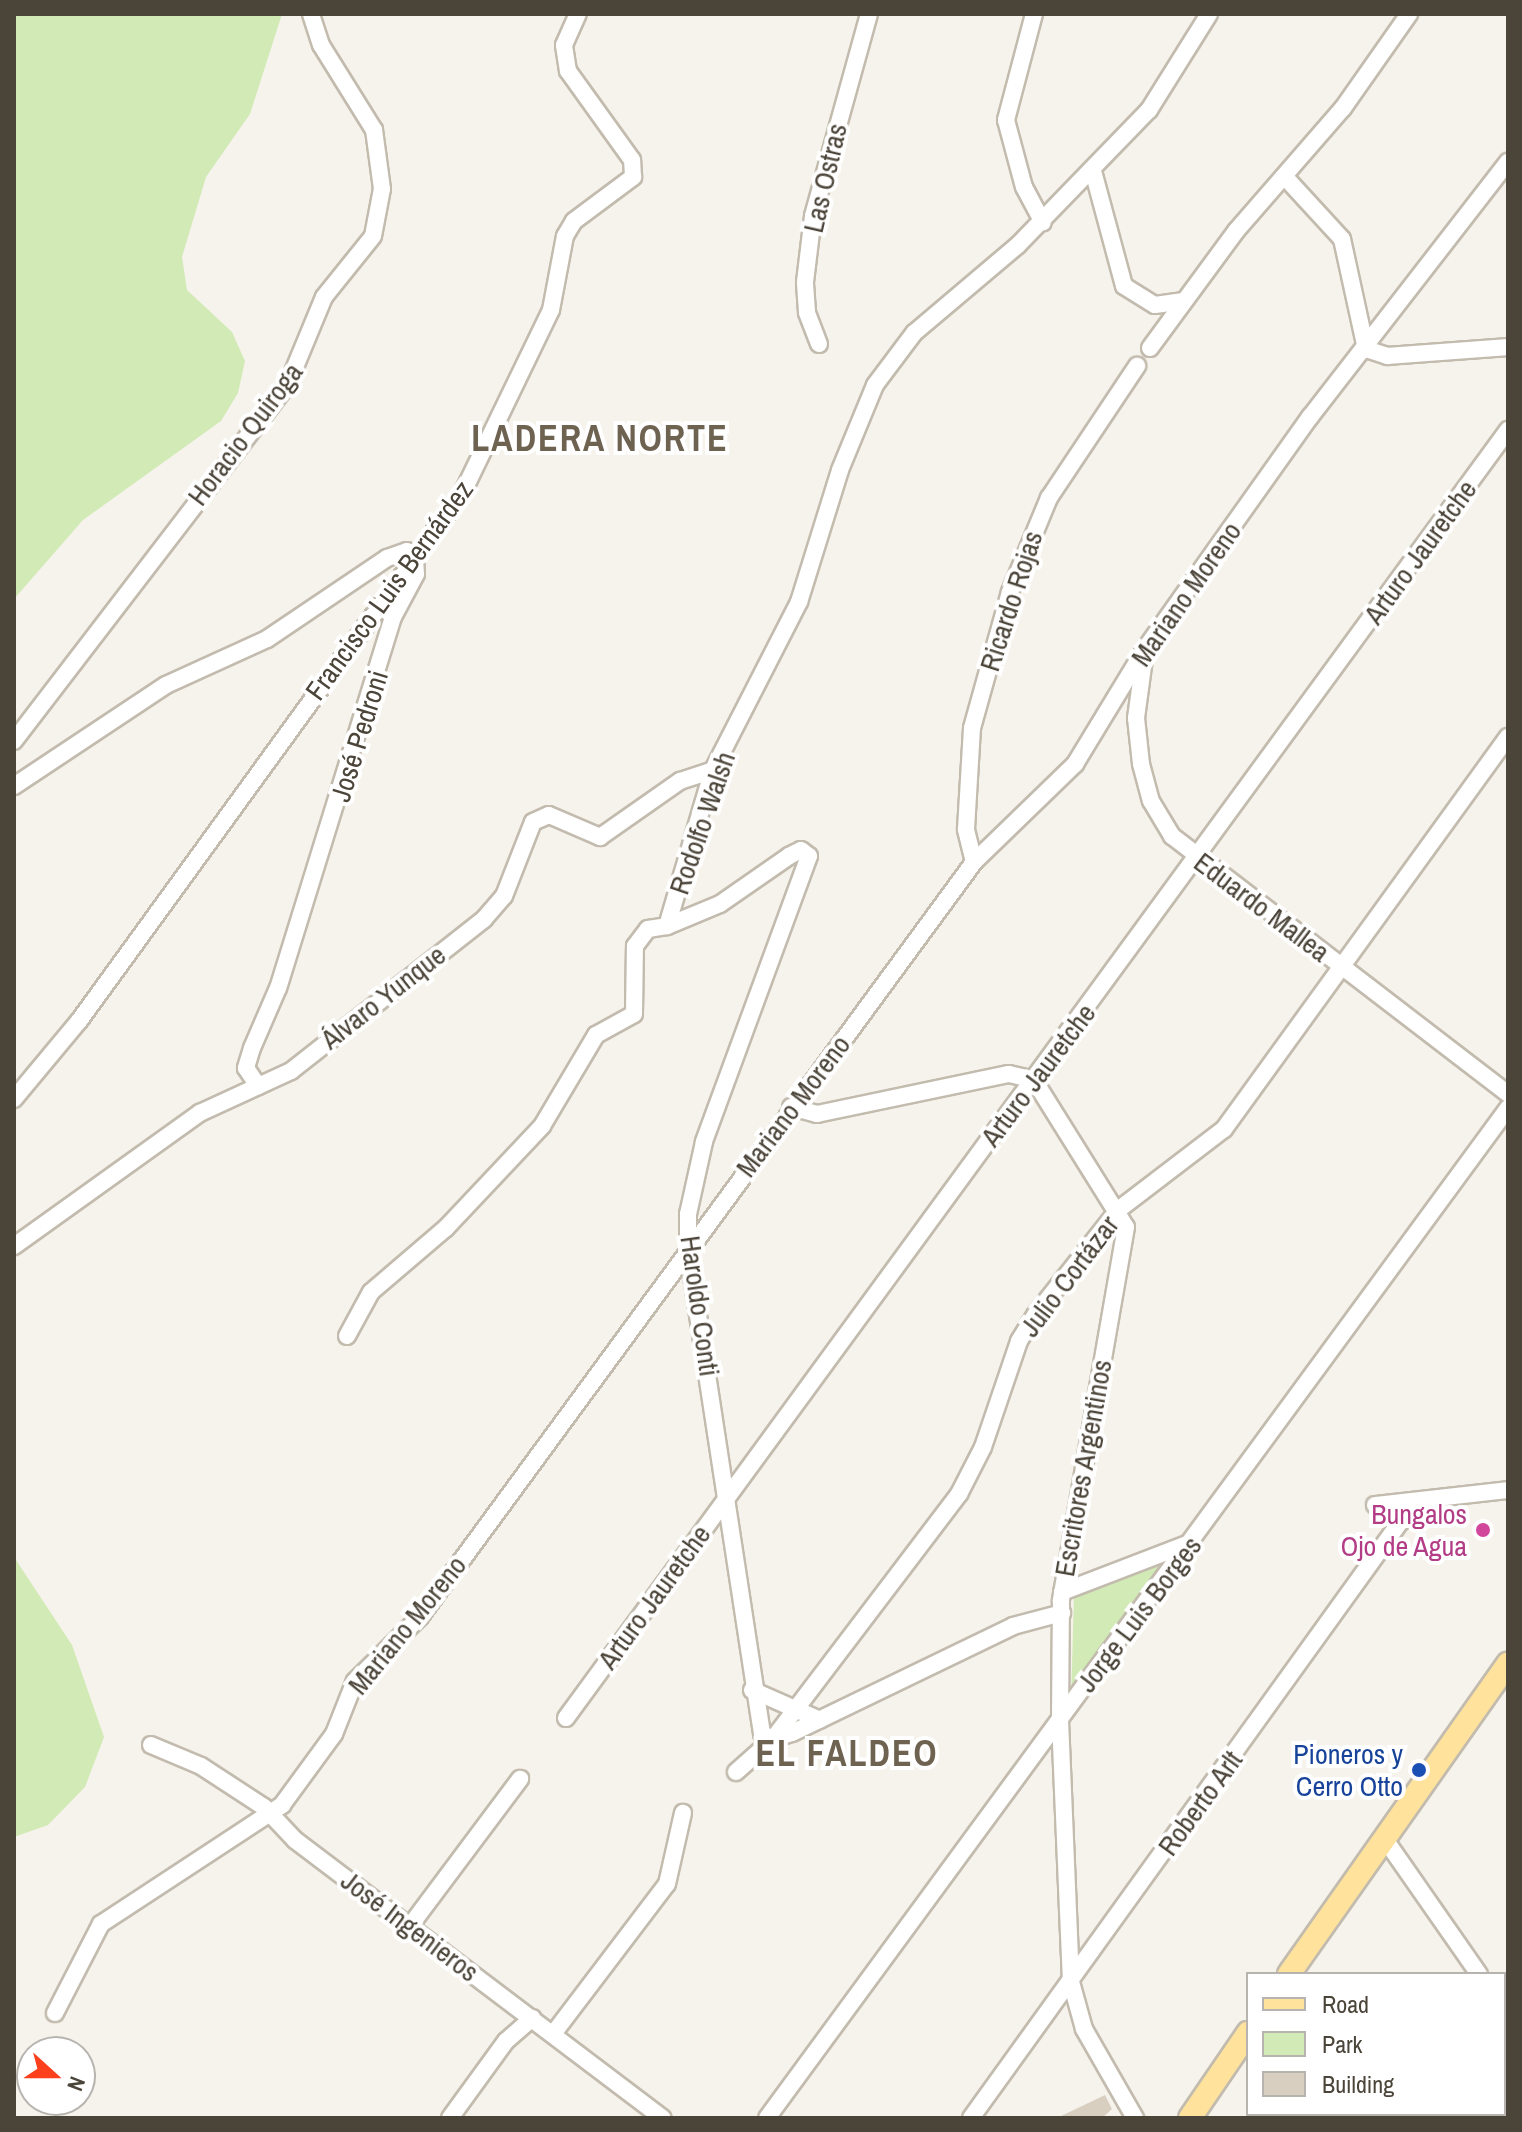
<!DOCTYPE html>
<html>
<head>
<meta charset="utf-8">
<style>
	body { margin:0 }
	#map { position:relative; width:1522px; height:2132px; overflow:hidden; background:#f6f3ec; font-family:"Archivo Narrow",sans-serif }
	div>[style] { position:absolute }
	[style*='--x'] { left:calc(var(--x)*1px); top:calc(var(--y)*1px); width:calc(var(--w)*1px); rotate:calc(var(--a)*1deg) }
	.green>* { inset:0; background:#d2eab5 }
	.building>* { inset:0; background:#d8cfc1 }
	.roads { filter:drop-shadow(2px 0 #c2bbae) drop-shadow(-2px 0 #c2bbae) drop-shadow(0 2px #c2bbae) drop-shadow(0 -2px #c2bbae) }
	.minor>* { height:16px; margin:-8px; padding:0 8px; transform-origin:8px; border-radius:8px; background:#fff }
	.major>* { height:22px; margin:-11px; padding:0 11px; transform-origin:11px; border-radius:11px; background:#ffe39c }
	.dots>* { width:22px; height:22px; translate:-50% -50%; box-sizing:border-box; border:4px solid #fff; border-radius:50% }
	span { translate:-50% -50%; white-space:nowrap; text-align:center; line-height:1.15; -webkit-text-stroke:8px #fff; paint-order:stroke }
	.street-label { font-size:28px; color:#4b4439 }
	.hotel-label { font-size:28px; color:#b23c85 }
	.right { translate:-100% -50%; text-align:right }
	.transit-label { font-size:28px; color:#164399 }
	.district-label { font-size:36px; color:#6e6250; font-weight:700; letter-spacing:2px }
	.frame { position:absolute; inset:0; border:16px solid #4b4439; pointer-events:none }
	.legend { position:absolute; left:1246px; top:1972px; width:260px; height:144px; box-sizing:border-box; background:#fff; border:2px solid #b7b4b0; margin:0; padding:10px 14px; list-style:none; font-size:24px; color:#4b4439 }
	.legend li { display:flex; align-items:center; gap:16px; height:40px }
	.legend b { width:40px; border:2px solid #b7b4b0 }
	.north { position:absolute; left:16px; top:2036px; width:80px; height:80px; box-sizing:border-box; background:#fff; border:2px solid #b7b4b0; border-radius:50%; rotate:111deg; font-size:22px; font-weight:700; line-height:32px; text-align:center; color:#4b4439 }
	.north::after { content:''; display:block; margin:auto; width:28px; height:36px; background:#fc3f1d; clip-path:polygon(50% 0,100% 100%,50% 72%,0 100%) }
</style>
</head>
<body>
<div id="map">
	<div class="green">
		<div style="clip-path:polygon(14px 14px,282px 14px,250px 114px,206px 177px,182px 257px,187px 290px,232px 332px,245px 361px,238px 393px,221px 421px,83px 520px,14px 599px)"></div>
		<div style="clip-path:polygon(14px 1557px,72px 1645px,104px 1737px,85px 1787px,48px 1825px,14px 1837px)"></div>
		<div style="clip-path:polygon(1175px 1557px,1071px 1701px,1074px 1595px)"></div>
	</div>
	<div class="building">
		<div style="clip-path:polygon(1105px 2095px,1112px 2109px,1102px 2118px,1057px 2118px)"></div>
	</div>
	<div class="roads">
		<div class="minor">
			<div style="--x:1034;--y:14;--w:110;--a:104.8"></div>
			<div style="--x:1006;--y:120;--w:69;--a:75"></div>
			<div style="--x:1024;--y:187;--w:40;--a:62"></div>
			<div style="--x:1093;--y:171;--w:119;--a:74.9"></div>
			<div style="--x:1124;--y:286;--w:36;--a:32"></div>
			<div style="--x:1155;--y:305;--w:29;--a:-8"></div>
			<div style="--x:1285;--y:177;--w:84;--a:47.4"></div>
			<div style="--x:1342;--y:239;--w:113;--a:77.7"></div>
			<div style="--x:1366;--y:349;--w:23;--a:18"></div>
			<div style="--x:1388;--y:356;--w:120;--a:-4.3"></div>
			<div style="--x:819;--y:344;--w:34;--a:-111"></div>
			<div style="--x:807;--y:312;--w:30;--a:-94"></div>
			<div style="--x:805;--y:282;--w:66;--a:-83.1"></div>
			<div style="--x:813;--y:216;--w:210;--a:-74.5"></div>
			<div style="--x:1150;--y:348;--w:145;--a:-53.7"></div>
			<div style="--x:1236;--y:231;--w:163;--a:-49"></div>
			<div style="--x:1343;--y:108;--w:115;--a:-54.9"></div>
			<div style="--x:1144;--y:659;--w:60;--a:97.7"></div>
			<div style="--x:1136;--y:718;--w:46;--a:83.8"></div>
			<div style="--x:1141;--y:764;--w:38;--a:75"></div>
			<div style="--x:1151;--y:801;--w:41;--a:59"></div>
			<div style="--x:1172;--y:836;--w:424;--a:37.5"></div>
			<div style="--x:14;--y:741;--w:450;--a:-52.5"></div>
			<div style="--x:288;--y:384;--w:94;--a:-67.5"></div>
			<div style="--x:324;--y:297;--w:78;--a:-51.2"></div>
			<div style="--x:373;--y:236;--w:48;--a:-79.2"></div>
			<div style="--x:382;--y:189;--w:60;--a:-97.7"></div>
			<div style="--x:374;--y:130;--w:100;--a:-121.9"></div>
			<div style="--x:321;--y:45;--w:33;--a:-108"></div>
			<div style="--x:14;--y:786;--w:182;--a:-33.6"></div>
			<div style="--x:166;--y:685;--w:111;--a:-24.5"></div>
			<div style="--x:267;--y:639;--w:145;--a:-34"></div>
			<div style="--x:387;--y:558;--w:21;--a:-19"></div>
			<div style="--x:407;--y:551;--w:10;--a:37"></div>
			<div style="--x:415;--y:557;--w:17;--a:87"></div>
			<div style="--x:416;--y:574;--w:49;--a:118.1"></div>
			<div style="--x:393;--y:617;--w:388;--a:107.2"></div>
			<div style="--x:278;--y:988;--w:65;--a:113.4"></div>
			<div style="--x:252;--y:1048;--w:21;--a:107"></div>
			<div style="--x:246;--y:1068;--w:22;--a:56"></div>
			<div style="--x:974;--y:862;--w:34;--a:-104"></div>
			<div style="--x:966;--y:829;--w:101;--a:-86.6"></div>
			<div style="--x:972;--y:728;--w:141;--a:-74.4"></div>
			<div style="--x:1010;--y:592;--w:102;--a:-67.5"></div>
			<div style="--x:1049;--y:498;--w:159;--a:-56.3"></div>
			<div style="--x:667;--y:926;--w:57;--a:-22.5"></div>
			<div style="--x:720;--y:904;--w:84;--a:-34.8"></div>
			<div style="--x:789;--y:856;--w:13;--a:-27"></div>
			<div style="--x:801;--y:850;--w:10;--a:37"></div>
			<div style="--x:809;--y:856;--w:305;--a:110.2"></div>
			<div style="--x:704;--y:1142;--w:74;--a:102.5"></div>
			<div style="--x:688;--y:1214;--w:36;--a:90"></div>
			<div style="--x:688;--y:1250;--w:490;--a:81.3"></div>
			<div style="--x:762;--y:1734;--w:12;--a:24"></div>
			<div style="--x:773;--y:1739;--w:20;--a:-18"></div>
			<div style="--x:792;--y:1733;--w:246;--a:-25.8"></div>
			<div style="--x:1013;--y:1626;--w:51;--a:-14.9"></div>
			<div style="--x:14;--y:1099;--w:102;--a:-50.2"></div>
			<div style="--x:79;--y:1021;--w:654;--a:-54.02"></div>
			<div style="--x:463;--y:492;--w:202;--a:-64.2"></div>
			<div style="--x:551;--y:310;--w:75;--a:-79.3"></div>
			<div style="--x:565;--y:236;--w:17;--a:-59"></div>
			<div style="--x:574;--y:221;--w:74;--a:-36.7"></div>
			<div style="--x:633;--y:177;--w:17;--a:-93"></div>
			<div style="--x:632;--y:160;--w:110;--a:-125.7"></div>
			<div style="--x:568;--y:71;--w:26;--a:-99"></div>
			<div style="--x:564;--y:45;--w:34;--a:-66"></div>
			<div style="--x:791;--y:1107;--w:27;--a:15"></div>
			<div style="--x:817;--y:1114;--w:196;--a:-11.8"></div>
			<div style="--x:1009;--y:1074;--w:26;--a:13"></div>
			<div style="--x:1034;--y:1080;--w:173;--a:58"></div>
			<div style="--x:1126;--y:1227;--w:380;--a:99.9"></div>
			<div style="--x:1061;--y:1601;--w:119;--a:90.5"></div>
			<div style="--x:1060;--y:1720;--w:262;--a:87.6"></div>
			<div style="--x:1071;--y:1982;--w:49;--a:74.5"></div>
			<div style="--x:1084;--y:2029;--w:103;--a:60.2"></div>
			<div style="--x:14;--y:1246;--w:229;--a:-35.6"></div>
			<div style="--x:200;--y:1113;--w:100;--a:-24.8"></div>
			<div style="--x:291;--y:1071;--w:246;--a:-38.2"></div>
			<div style="--x:484;--y:919;--w:30;--a:-49"></div>
			<div style="--x:504;--y:896;--w:79;--a:-68.6"></div>
			<div style="--x:533;--y:822;--w:17;--a:-24"></div>
			<div style="--x:549;--y:815;--w:56;--a:23.3"></div>
			<div style="--x:600;--y:837;--w:98;--a:-35"></div>
			<div style="--x:680;--y:781;--w:35;--a:-18"></div>
			<div style="--x:347;--y:1336;--w:50;--a:-61.4"></div>
			<div style="--x:371;--y:1292;--w:99;--a:-40.5"></div>
			<div style="--x:446;--y:1228;--w:140;--a:-46.7"></div>
			<div style="--x:542;--y:1126;--w:106;--a:-59.3"></div>
			<div style="--x:596;--y:1035;--w:43;--a:-28.9"></div>
			<div style="--x:634;--y:1014;--w:68;--a:-89.2"></div>
			<div style="--x:635;--y:946;--w:21;--a:-53"></div>
			<div style="--x:648;--y:929;--w:19;--a:-9"></div>
			<div style="--x:667;--y:926;--w:163;--a:-73.6"></div>
			<div style="--x:713;--y:770;--w:189;--a:-62.9"></div>
			<div style="--x:799;--y:602;--w:138;--a:-72.7"></div>
			<div style="--x:840;--y:470;--w:92;--a:-67.6"></div>
			<div style="--x:875;--y:385;--w:65;--a:-53.1"></div>
			<div style="--x:914;--y:333;--w:136;--a:-40.2"></div>
			<div style="--x:1018;--y:245;--w:188;--a:-45.9"></div>
			<div style="--x:1149;--y:110;--w:113;--a:-58"></div>
			<div style="--x:1375;--y:1505;--w:134;--a:-6.4"></div>
			<div style="--x:1062;--y:1592;--w:139;--a:-21"></div>
			<div style="--x:752;--y:1690;--w:74;--a:23.8"></div>
			<div style="--x:566;--y:1718;--w:1596;--a:-53.82"></div>
			<div style="--x:151;--y:1745;--w:54;--a:22.8"></div>
			<div style="--x:201;--y:1766;--w:75;--a:33.1"></div>
			<div style="--x:264;--y:1807;--w:45;--a:46.8"></div>
			<div style="--x:295;--y:1840;--w:461;--a:37.1"></div>
			<div style="--x:736;--y:1772;--w:50;--a:-41.7"></div>
			<div style="--x:773;--y:1739;--w:308;--a:-52.8"></div>
			<div style="--x:959;--y:1494;--w:53;--a:-62.9"></div>
			<div style="--x:983;--y:1447;--w:112;--a:-71.2"></div>
			<div style="--x:1019;--y:1341;--w:32;--a:-58"></div>
			<div style="--x:1036;--y:1314;--w:132;--a:-51.7"></div>
			<div style="--x:1118;--y:1210;--w:133;--a:-37.4"></div>
			<div style="--x:1224;--y:1129;--w:484;--a:-54.1"></div>
			<div style="--x:1384;--y:1838;--w:166;--a:55.1"></div>
			<div style="--x:410;--y:1926;--w:184;--a:-53.2"></div>
			<div style="--x:55;--y:2013;--w:100;--a:-62.7"></div>
			<div style="--x:101;--y:1924;--w:217;--a:-33.3"></div>
			<div style="--x:282;--y:1805;--w:88;--a:-53.8"></div>
			<div style="--x:334;--y:1734;--w:57;--a:-68.4"></div>
			<div style="--x:355;--y:1681;--w:91;--a:-44.6"></div>
			<div style="--x:420;--y:1617;--w:936;--a:-53.73"></div>
			<div style="--x:974;--y:862;--w:141;--a:-44.1"></div>
			<div style="--x:1075;--y:764;--w:135;--a:-58.7"></div>
			<div style="--x:1145;--y:649;--w:285;--a:-54.6"></div>
			<div style="--x:1310;--y:417;--w:323;--a:-52.2"></div>
			<div style="--x:1504;--y:2013;--w:7;--a:56"></div>
			<div style="--x:553;--y:2034;--w:188;--a:-52.8"></div>
			<div style="--x:667;--y:1884;--w:73;--a:-77.3"></div>
			<div style="--x:450;--y:2118;--w:95;--a:-54"></div>
			<div style="--x:506;--y:2041;--w:35;--a:-41"></div>
			<div style="--x:767;--y:2118;--w:1253;--a:-53.73"></div>
			<div style="--x:971;--y:2118;--w:734;--a:-54.25"></div>
			<div style="--x:1400;--y:1522;--w:43;--a:-29.6"></div>
			<div style="--x:1499;--y:2118;--w:9;--a:-18"></div>
		</div>
		<div class="major">
			<div style="--x:1289;--y:1974;--w:380;--a:-54.8"></div>
			<div style="--x:1190;--y:2118;--w:103;--a:-55.7"></div>
		</div>
	</div>
	<div class="dots">
		<div style="left:1483px;top:1530px;background:#d1479c"></div>
		<div style="left:1419px;top:1770px;background:#1a4fb4"></div>
	</div>
	<div class="street-label">
		<span style="left:825px;top:178px;rotate:-77deg">Las Ostras</span>
		<span style="left:245px;top:434px;rotate:-53deg">Horacio Quiroga</span>
		<span style="left:1420px;top:552px;rotate:-54deg">Arturo Jauretche</span>
		<span style="left:389px;top:590px;rotate:-54deg">Francisco Luis Bernárdez</span>
		<span style="left:1186px;top:594px;rotate:-55deg">Mariano Moreno</span>
		<span style="left:1011px;top:601px;rotate:-72deg">Ricardo Rojas</span>
		<span style="left:359px;top:736px;rotate:-73deg">José Pedroni</span>
		<span style="left:702px;top:823px;rotate:-71deg">Rodolfo Walsh</span>
		<span style="left:1262px;top:907px;rotate:37deg">Eduardo Mallea</span>
		<span style="left:383px;top:997px;rotate:-38deg">Álvaro Yunque</span>
		<span style="left:1038px;top:1075px;rotate:-53deg">Arturo Jauretche</span>
		<span style="left:793px;top:1106px;rotate:-53deg">Mariano Moreno</span>
		<span style="left:1069px;top:1276px;rotate:-53deg">Julio Cortázar</span>
		<span style="left:700px;top:1306px;rotate:82deg">Haroldo Conti</span>
		<span style="left:1083px;top:1468px;rotate:-80deg">Escritores Argentinos</span>
		<span style="left:654px;top:1597px;rotate:-54deg">Arturo Jauretche</span>
		<span style="left:1139px;top:1614px;rotate:-53deg">Jorge Luis Borges</span>
		<span style="left:407px;top:1625px;rotate:-51deg">Mariano Moreno</span>
		<span style="left:1200px;top:1803px;rotate:-54deg">Roberto Arlt</span>
		<span style="left:410px;top:1926px;rotate:37deg">José Ingenieros</span>
	</div>
	<div class="hotel-label">
		<span class="right" style="left:1467px;top:1530px">Bungalos<br>Ojo de Agua</span>
	</div>
	<div class="transit-label">
		<span class="right" style="left:1403px;top:1770px">Pioneros y<br>Cerro Otto</span>
	</div>
	<div class="district-label">
		<span style="left:600px;top:439px">LADERA NORTE</span>
		<span style="left:847px;top:1754px">EL FALDEO</span>
	</div>
	<div class="frame"></div>
	<ul class="legend">
	<li><b style="height:10px;background:#ffe39c"></b>Road</li>
	<li><b style="height:22px;background:#d2eab5"></b>Park</li>
	<li><b style="height:22px;background:#d8cfc1"></b>Building</li>
	</ul>
	<div class="north">N</div>
</div>
</body>
</html>
